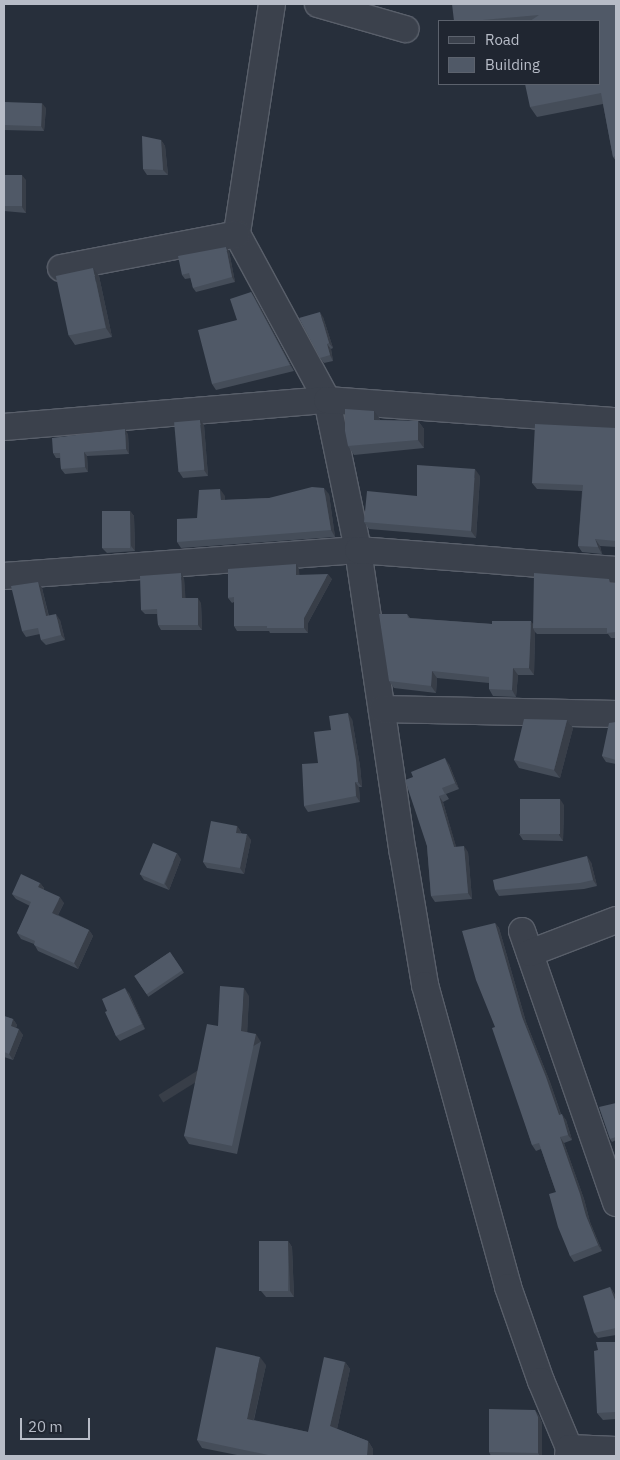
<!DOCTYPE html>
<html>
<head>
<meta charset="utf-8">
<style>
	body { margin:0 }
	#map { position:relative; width:620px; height:1460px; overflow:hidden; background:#272f3b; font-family:"IBM Plex Sans",sans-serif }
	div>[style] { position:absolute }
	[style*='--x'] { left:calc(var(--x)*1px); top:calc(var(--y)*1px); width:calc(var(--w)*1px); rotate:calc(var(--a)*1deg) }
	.roads { filter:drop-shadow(1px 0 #595f6a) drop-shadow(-1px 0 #595f6a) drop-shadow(0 1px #595f6a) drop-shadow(0 -1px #595f6a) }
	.minor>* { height:26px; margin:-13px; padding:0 13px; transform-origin:13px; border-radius:13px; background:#3b414c }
	.wall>* { inset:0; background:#454d59; transform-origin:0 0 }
	.shaded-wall>* { inset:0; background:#383e48; transform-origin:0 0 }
	.building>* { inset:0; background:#505967; transform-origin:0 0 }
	span { translate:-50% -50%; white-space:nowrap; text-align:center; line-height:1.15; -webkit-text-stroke:4.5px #202631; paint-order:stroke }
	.frame { position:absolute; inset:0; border:5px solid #b7bcc7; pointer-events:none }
	.legend { position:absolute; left:438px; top:20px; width:162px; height:65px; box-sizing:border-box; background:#202631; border:1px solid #5c626d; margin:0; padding:6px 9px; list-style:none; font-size:15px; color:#b7bcc7 }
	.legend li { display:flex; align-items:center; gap:10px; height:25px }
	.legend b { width:25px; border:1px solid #5c626d }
	.scale { position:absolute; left:20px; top:1418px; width:70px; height:22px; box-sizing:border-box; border:2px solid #b7bcc7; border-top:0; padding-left:6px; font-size:15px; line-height:18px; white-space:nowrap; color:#b7bcc7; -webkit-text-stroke:4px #202631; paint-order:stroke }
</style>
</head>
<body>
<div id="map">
	<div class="roads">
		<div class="minor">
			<div style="--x:272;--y:4;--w:233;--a:98.7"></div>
			<div style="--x:237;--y:234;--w:189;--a:61.5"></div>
			<div style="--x:327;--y:400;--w:153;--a:78.3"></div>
			<div style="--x:358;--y:550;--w:306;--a:81.6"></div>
			<div style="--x:403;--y:853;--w:134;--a:80.5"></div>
			<div style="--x:425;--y:985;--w:313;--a:74.6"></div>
			<div style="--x:508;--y:1287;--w:100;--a:70.7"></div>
			<div style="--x:541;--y:1381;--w:73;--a:67.3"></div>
			<div style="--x:569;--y:1448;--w:8;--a:97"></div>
			<div style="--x:318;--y:4;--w:91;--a:16"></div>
			<div style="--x:61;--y:268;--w:179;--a:-10.9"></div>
			<div style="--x:4;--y:427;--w:324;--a:-4.8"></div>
			<div style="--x:327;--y:400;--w:290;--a:4.2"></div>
			<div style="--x:4;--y:576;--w:355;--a:-4.2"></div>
			<div style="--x:358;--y:550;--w:259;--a:4.4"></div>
			<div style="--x:382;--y:709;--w:234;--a:1.2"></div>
			<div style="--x:522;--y:931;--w:288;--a:70.9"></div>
			<div style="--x:530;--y:953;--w:92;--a:-21"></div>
			<div style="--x:569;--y:1448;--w:47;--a:2.4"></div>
		</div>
	</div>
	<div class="wall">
		<div style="clip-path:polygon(616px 4px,616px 161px,613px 157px,603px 104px,537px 117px,530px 107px,599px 21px,454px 21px)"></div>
		<div style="clip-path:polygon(4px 102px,46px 108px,44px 131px,4px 130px)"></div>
		<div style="clip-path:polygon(161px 140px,165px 146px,168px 175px,147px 175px,143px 169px)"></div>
		<div style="clip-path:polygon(4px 175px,26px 180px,26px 213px,4px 211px)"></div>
		<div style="clip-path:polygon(229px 251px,235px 282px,196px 292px,193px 288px,191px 278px,185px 279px,182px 275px)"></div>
		<div style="clip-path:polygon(99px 276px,112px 337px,75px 345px,69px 336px)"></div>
		<div style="clip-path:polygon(251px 292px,255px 298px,294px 371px,216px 390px,212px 384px)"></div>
		<div style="clip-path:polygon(323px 317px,333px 348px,331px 349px,333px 361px,324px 363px,320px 358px)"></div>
		<div style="clip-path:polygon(380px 419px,380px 420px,418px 421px,424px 429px,424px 448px,354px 455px,348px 446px)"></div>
		<div style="clip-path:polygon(204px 425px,208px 476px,183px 478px,179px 472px)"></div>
		<div style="clip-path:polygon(616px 428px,616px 547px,600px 546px,602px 554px,582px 552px,578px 546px,582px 491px,537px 489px,532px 483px)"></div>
		<div style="clip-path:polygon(128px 434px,129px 454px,87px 456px,88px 472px,65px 474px,61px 469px,60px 458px,56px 458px,53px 453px)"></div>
		<div style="clip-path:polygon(480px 476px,476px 538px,369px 529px,364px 522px,417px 496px)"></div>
		<div style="clip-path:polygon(329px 494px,335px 537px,181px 548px,177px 542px,197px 518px,225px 496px,225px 500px,269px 498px)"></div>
		<div style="clip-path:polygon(130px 511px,134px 516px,135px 551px,107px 553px,102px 548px)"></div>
		<div style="clip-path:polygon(299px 569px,299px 575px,332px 579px,308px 623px,308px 633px,270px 633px,269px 631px,237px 631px,234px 626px,234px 602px,232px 603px,228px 598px)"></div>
		<div style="clip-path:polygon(184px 578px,185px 598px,201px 603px,202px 630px,161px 630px,158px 625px,157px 614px,145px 614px,141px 610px)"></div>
		<div style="clip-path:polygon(38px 582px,42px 588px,49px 616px,60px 620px,65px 640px,46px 645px,41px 640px,40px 634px,26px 637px,22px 631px)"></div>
		<div style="clip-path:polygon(612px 583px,616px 583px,616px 638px,611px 638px,608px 634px,537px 634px,535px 632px,534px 675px,518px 675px,516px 697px,493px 696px,489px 689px,489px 683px,437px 678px,436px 693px,394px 688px,389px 681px,407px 614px,410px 618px,492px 624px,533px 625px)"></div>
		<div style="clip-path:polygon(352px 719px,360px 766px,362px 787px,359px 787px,360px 802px,308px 812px,304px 806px,318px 763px,331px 730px)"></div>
		<div style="clip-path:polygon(567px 720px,573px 728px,560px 778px,519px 768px,514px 760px)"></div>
		<div style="clip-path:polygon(616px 722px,616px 764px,606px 762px,602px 756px)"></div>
		<div style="clip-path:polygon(449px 764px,459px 789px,446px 794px,449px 799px,443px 802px,456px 847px,468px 852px,472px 899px,435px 902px,431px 896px,427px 846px,413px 777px)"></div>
		<div style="clip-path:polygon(564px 805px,563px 841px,523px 840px,519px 834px)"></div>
		<div style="clip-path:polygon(237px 826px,241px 832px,241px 833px,251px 840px,244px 874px,207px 868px,203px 862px)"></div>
		<div style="clip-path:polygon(181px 859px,169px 890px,144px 880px,140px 874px)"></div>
		<div style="clip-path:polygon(591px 862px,597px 886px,584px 889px,499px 896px,495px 890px)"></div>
		<div style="clip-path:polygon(40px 883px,44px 888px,44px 890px,64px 903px,58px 915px,89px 930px,93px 936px,78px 969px,38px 951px,34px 944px,21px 939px,17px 933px,30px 906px,16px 899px,12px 894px)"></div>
		<div style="clip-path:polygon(495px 923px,499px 928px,526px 1022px,550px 1082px,561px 1114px,566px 1120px,572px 1140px,564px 1143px,584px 1199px,590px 1222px,602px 1251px,574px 1262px,570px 1256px,556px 1192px,541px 1149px,536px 1151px,532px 1145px,495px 1027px)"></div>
		<div style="left:170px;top:952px;width:25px;height:43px;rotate:56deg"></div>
		<div style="clip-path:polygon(129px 993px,145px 1029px,120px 1041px,116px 1036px,107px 1011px)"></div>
		<div style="clip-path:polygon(249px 996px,247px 1032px,261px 1042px,237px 1154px,189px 1144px,184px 1136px,218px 1026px)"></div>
		<div style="clip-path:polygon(4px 1016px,13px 1019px,17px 1025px,16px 1028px,23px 1035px,13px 1060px,4px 1057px)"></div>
		<div style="clip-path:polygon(616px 1103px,616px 1140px,612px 1142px,610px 1139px)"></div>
		<div style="clip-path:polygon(288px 1241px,292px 1247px,294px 1297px,266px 1297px,261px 1291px)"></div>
		<div style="clip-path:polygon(610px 1287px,614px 1293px,616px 1298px,616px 1335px,598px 1338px,594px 1333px)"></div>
		<div style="clip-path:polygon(616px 1342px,616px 1419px,603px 1420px,597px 1413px)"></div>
		<div style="clip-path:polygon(345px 1362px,350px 1369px,337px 1429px,368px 1441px,373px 1449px,373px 1456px,242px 1456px,202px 1448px,197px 1440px,266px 1365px,254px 1420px,308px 1432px)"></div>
		<div style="clip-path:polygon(535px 1410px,539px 1416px,542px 1423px,542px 1456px,491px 1456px,489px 1452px)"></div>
	</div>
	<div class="shaded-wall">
		<div style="clip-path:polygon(42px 103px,46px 108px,44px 131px,41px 126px)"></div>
		<div style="clip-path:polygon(161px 140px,165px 146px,168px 175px,163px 170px)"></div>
		<div style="clip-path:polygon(22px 175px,26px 180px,26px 213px,22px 207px)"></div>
		<div style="clip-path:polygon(226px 247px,229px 251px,235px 282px,232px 277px)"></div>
		<div style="clip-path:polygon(93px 268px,99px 276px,112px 337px,106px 328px)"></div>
		<div style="clip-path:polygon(251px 292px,255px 298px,294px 371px,290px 365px)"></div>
		<div style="clip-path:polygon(320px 312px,323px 317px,333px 348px,329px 343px)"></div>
		<div style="clip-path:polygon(327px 344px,331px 349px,333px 361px,330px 355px)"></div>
		<div style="clip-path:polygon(374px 411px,380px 419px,380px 428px,374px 420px)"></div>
		<div style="clip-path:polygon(200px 420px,204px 425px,208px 476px,204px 470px)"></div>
		<div style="clip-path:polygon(418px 421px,424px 429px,424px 448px,418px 440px)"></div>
		<div style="clip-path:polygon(125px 429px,128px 434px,129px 454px,126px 449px)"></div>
		<div style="clip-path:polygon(84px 452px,87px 456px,88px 472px,85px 467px)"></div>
		<div style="clip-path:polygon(475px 469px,480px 476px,476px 538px,471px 531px)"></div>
		<div style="clip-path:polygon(324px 488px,329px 494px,335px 537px,331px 530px)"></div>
		<div style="clip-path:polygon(220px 489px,225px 496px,225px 506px,221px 500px)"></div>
		<div style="clip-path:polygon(130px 511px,134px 516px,135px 551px,131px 546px)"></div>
		<div style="clip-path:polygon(595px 539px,600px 546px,602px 554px,598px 547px)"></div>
		<div style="clip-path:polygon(296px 564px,299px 569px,300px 580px,296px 575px)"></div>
		<div style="clip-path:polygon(181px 573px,184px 578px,186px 603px,182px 598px)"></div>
		<div style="clip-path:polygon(328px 574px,332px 579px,308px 623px,308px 633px,304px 628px,304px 618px)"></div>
		<div style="clip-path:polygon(38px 582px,42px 588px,50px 622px,46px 616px)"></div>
		<div style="clip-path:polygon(198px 598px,201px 603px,202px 630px,198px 625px)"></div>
		<div style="clip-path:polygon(56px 614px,60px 620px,65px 640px,61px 635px)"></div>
		<div style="clip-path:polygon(531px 621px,536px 628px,533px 628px,535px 632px,534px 675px,529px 668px)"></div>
		<div style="clip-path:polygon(513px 668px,518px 675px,516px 697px,512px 690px)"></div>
		<div style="clip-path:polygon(432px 671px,437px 678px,436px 693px,431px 686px)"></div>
		<div style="clip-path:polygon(348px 713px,352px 719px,360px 766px,362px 787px,358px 782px)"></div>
		<div style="clip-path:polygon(567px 720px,573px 728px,560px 778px,554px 770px)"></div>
		<div style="clip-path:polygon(445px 758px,449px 764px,459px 789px,455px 783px)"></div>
		<div style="clip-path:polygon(355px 782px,359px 787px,360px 802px,356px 796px)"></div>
		<div style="clip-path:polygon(439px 796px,443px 802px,458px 853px,454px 847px)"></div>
		<div style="clip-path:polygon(560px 799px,564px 805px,563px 841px,559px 835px)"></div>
		<div style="clip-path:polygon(237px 826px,241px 832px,240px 838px,236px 833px)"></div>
		<div style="clip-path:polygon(247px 834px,251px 840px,244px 874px,240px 868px)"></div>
		<div style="clip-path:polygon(464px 846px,468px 852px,472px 899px,468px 893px)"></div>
		<div style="clip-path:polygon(177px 853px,181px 859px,169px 890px,165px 884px)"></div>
		<div style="clip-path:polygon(587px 856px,591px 862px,597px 886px,593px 880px)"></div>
		<div style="clip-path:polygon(40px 883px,44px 888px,43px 893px,38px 887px)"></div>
		<div style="clip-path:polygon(60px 897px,64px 903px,56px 919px,52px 913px)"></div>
		<div style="clip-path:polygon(495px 923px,499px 928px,526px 1022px,550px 1082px,563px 1121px,559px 1115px,522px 1017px)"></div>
		<div style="clip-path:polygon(89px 930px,93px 936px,78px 969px,74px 963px)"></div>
		<div style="clip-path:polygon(125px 988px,129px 993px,145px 1029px,142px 1024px)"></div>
		<div style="clip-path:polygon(244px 988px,249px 996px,247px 1039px,241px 1031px)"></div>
		<div style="clip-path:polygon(13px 1019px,17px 1025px,15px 1032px,11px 1026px)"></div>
		<div style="clip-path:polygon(19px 1029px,23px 1035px,13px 1060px,9px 1054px)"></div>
		<div style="left:256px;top:1034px;width:9px;height:115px;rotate:58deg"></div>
		<div style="clip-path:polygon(562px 1114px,566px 1120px,572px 1140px,568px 1135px)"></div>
		<div style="clip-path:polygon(560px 1137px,564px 1143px,584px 1199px,590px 1222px,602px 1251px,598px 1245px,586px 1216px)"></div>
		<div style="clip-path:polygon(288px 1241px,292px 1247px,294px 1297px,290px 1291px)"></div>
		<div style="clip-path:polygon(610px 1287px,614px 1293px,616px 1298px,616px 1303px)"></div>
		<div style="clip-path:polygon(260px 1357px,266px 1365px,252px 1427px,247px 1419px)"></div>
		<div style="clip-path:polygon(345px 1362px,350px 1369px,336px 1434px,330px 1426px)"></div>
		<div style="clip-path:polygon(535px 1410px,539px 1416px,542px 1423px,542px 1456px,540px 1456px,538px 1453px)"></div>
		<div style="clip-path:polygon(368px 1441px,373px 1449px,373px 1456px,367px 1456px)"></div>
	</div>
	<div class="building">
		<div style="clip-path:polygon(452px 4px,616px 4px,616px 156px,613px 157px,601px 93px,530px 107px,525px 84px,599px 84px,599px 21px,530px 21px,539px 15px,472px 21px,454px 21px)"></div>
		<div style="left:4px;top:102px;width:38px;height:23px;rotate:2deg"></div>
		<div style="clip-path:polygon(142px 136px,161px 140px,163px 170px,143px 169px)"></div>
		<div style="left:4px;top:175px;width:18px;height:31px"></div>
		<div style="clip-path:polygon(226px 247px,232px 277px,193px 288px,189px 273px,182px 275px,178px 256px)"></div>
		<div style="left:93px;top:268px;width:61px;height:38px;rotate:78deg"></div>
		<div style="clip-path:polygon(251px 292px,290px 365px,212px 384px,198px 330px,237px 320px,230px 299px)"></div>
		<div style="clip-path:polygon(320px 312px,329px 343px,327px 344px,330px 355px,320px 358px,299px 318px)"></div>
		<div style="clip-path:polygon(345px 409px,374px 411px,374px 420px,418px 421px,418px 440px,348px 446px,345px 431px)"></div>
		<div style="left:200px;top:420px;width:50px;height:26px;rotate:85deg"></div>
		<div style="clip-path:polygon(535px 424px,616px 428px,616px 541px,595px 539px,598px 547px,578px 546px,583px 485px,532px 483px)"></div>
		<div style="clip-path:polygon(125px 429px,126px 449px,84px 452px,85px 467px,61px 469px,60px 453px,53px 453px,52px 438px)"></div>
		<div style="clip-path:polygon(417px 465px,475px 469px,471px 531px,364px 522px,367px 491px,417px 496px)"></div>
		<div style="clip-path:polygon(312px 487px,324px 488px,331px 530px,177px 542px,177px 519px,197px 518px,199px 490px,220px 489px,221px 500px,269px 498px)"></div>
		<div style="left:102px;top:511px;width:28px;height:37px"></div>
		<div style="clip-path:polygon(296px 564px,296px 575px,328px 574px,304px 618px,304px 628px,267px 628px,267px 626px,234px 626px,234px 597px,228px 598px,228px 569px)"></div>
		<div style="clip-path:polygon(181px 573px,182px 598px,198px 598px,198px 625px,158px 625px,157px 609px,141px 610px,140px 576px)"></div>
		<div style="clip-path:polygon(534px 573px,609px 579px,610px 583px,616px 583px,616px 632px,607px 633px,607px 628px,533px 628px)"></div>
		<div style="clip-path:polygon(38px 582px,46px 616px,56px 614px,61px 635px,41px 640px,38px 628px,22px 631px,11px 586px)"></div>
		<div style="clip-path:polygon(379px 614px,407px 614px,408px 618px,492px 624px,492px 621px,531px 621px,529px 668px,513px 668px,512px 690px,489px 689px,489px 677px,432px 671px,431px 686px,389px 681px)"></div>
		<div style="clip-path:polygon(348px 713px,356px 760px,358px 782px,355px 782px,356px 796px,304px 806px,302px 764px,318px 763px,314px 732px,331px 730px,329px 716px)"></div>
		<div style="clip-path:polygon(524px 719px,567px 720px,554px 770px,514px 760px)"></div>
		<div style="clip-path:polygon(616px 722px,616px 760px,602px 756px,609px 723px)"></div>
		<div style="clip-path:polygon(445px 758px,455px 783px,442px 788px,445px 794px,439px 796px,454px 847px,464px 846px,468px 893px,431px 896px,427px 846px,405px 780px,413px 777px,411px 772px)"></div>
		<div style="left:520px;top:799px;width:40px;height:35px"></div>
		<div style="clip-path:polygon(211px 821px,237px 826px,236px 833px,247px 834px,240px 868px,203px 862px)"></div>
		<div style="left:153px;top:843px;width:26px;height:34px;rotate:23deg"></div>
		<div style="clip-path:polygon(587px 856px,593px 880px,580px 883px,495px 890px,493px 880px)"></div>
		<div style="clip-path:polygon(21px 874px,40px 883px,38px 887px,60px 897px,52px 913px,89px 930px,74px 963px,34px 945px,35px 941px,17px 933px,31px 902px,12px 894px)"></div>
		<div style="clip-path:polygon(495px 923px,522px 1017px,546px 1077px,559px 1115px,562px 1114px,568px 1135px,560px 1137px,580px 1194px,586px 1216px,598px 1245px,570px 1256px,558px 1227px,549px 1194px,556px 1192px,539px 1143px,532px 1145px,492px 1028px,495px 1027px,476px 980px,462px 931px)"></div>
		<div style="left:170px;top:952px;width:22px;height:43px;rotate:56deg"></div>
		<div style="clip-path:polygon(220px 986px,244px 988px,241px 1031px,256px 1034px,232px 1146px,184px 1136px,207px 1024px,218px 1026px)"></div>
		<div style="clip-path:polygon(125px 988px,142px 1024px,116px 1036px,105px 1012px,107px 1011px,102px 999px)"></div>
		<div style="clip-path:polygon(4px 1016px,13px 1019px,11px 1026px,19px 1029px,9px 1054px,4px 1052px)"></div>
		<div style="clip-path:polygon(616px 1103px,616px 1137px,610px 1139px,599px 1107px)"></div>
		<div style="left:259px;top:1241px;width:29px;height:50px"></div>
		<div style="clip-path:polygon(610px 1287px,616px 1303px,616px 1328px,594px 1333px,583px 1296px)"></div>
		<div style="clip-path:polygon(596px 1342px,616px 1342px,616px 1412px,597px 1413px,594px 1351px,598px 1350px)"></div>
		<div style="clip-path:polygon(216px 1347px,260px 1357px,247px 1419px,308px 1432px,324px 1357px,345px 1362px,330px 1426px,368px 1441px,367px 1456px,273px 1456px,197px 1440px)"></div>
		<div style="clip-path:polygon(489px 1409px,535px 1410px,538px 1417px,538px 1453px,489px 1452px)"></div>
	</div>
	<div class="frame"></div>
	<ul class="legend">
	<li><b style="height:6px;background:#3b414c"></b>Road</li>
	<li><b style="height:14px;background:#505967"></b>Building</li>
	</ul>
	<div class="scale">20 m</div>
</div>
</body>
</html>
